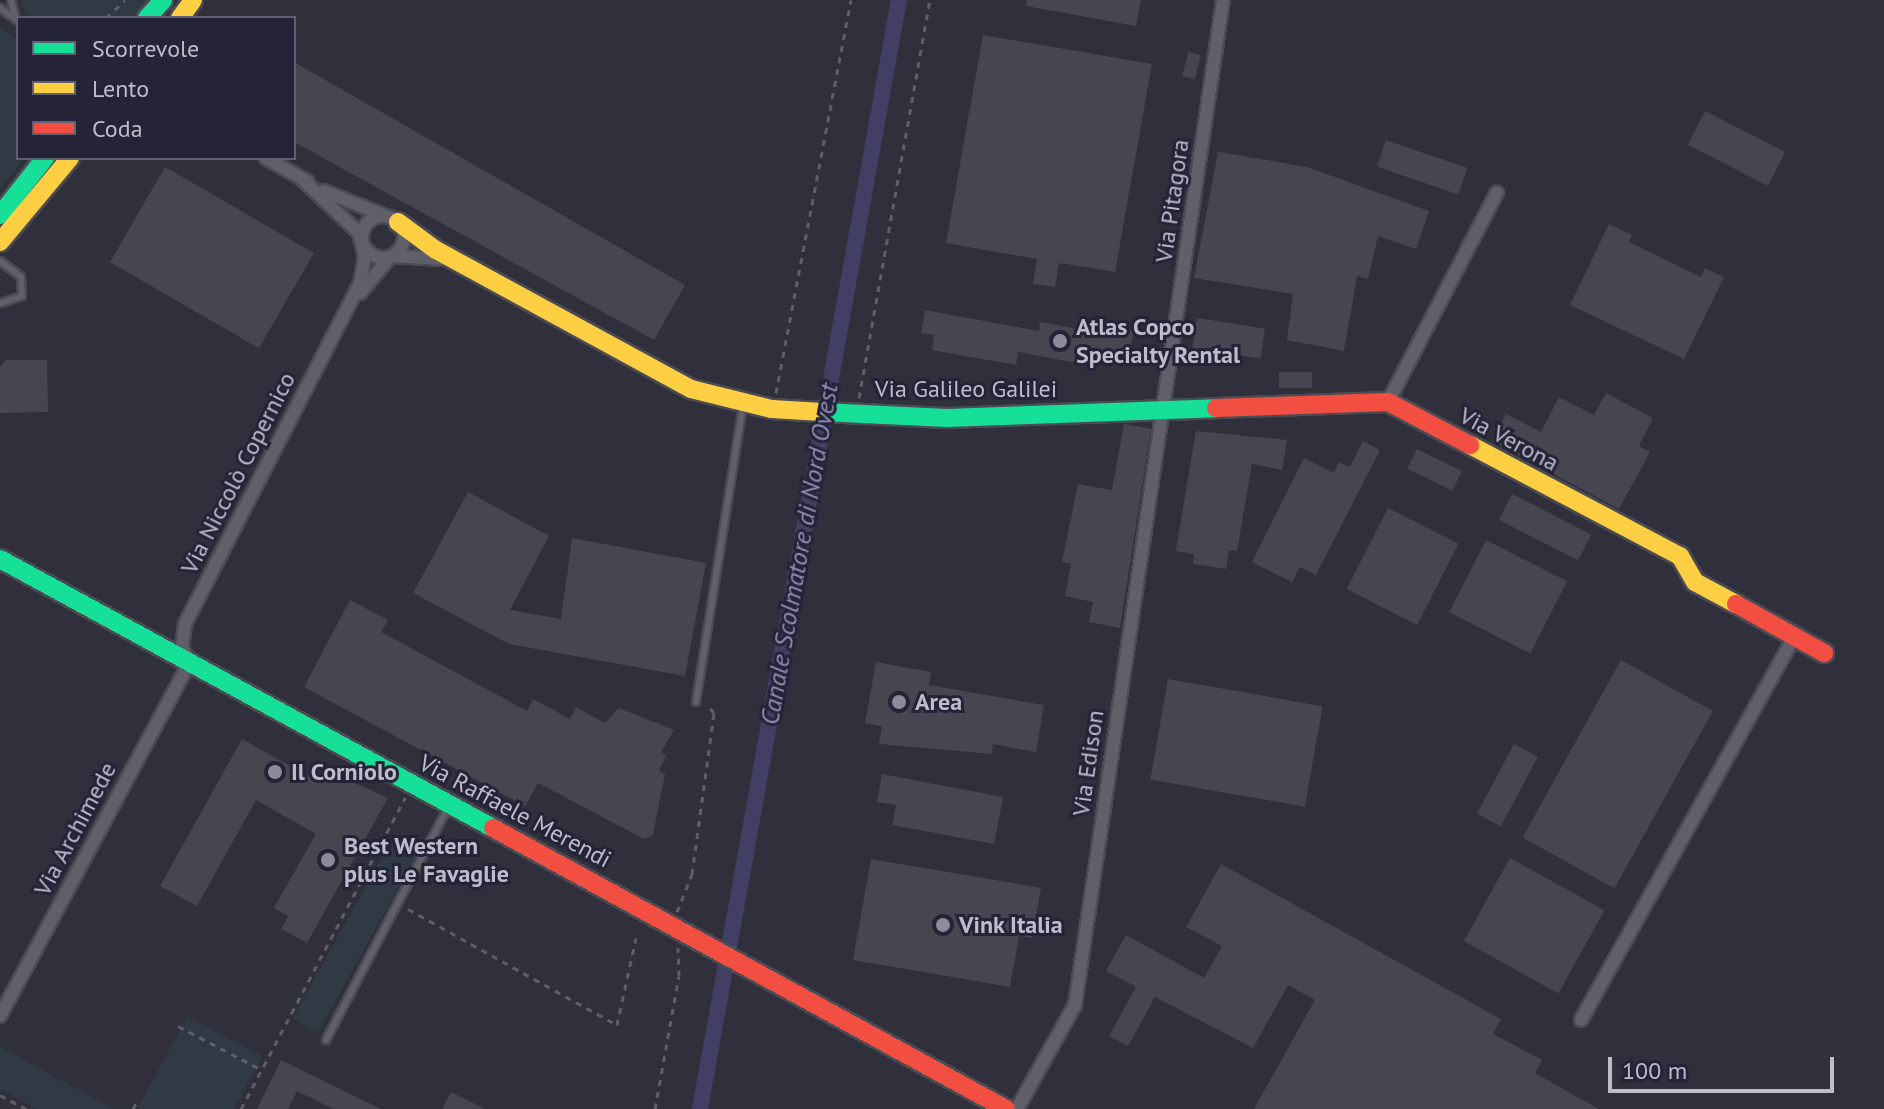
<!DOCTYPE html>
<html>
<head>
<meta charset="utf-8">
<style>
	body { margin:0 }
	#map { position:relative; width:1884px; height:1109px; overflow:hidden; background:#30303c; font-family:"PT Sans",sans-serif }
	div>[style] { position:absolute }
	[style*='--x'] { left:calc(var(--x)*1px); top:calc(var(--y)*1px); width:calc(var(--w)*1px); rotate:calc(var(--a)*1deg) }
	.green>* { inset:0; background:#303944; transform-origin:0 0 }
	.canal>* { height:16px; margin:-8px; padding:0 8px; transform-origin:8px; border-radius:8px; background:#414064 }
	.building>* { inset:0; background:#464651; transform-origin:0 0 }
	.path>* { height:3px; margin-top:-1.5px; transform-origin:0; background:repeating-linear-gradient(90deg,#5f5f67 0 6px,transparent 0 12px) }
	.roads { filter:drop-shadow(2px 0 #4b4b53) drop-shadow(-2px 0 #4b4b53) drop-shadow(0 2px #4b4b53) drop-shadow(0 -2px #4b4b53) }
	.lane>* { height:6px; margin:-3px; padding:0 3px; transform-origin:3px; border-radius:3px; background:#61606a }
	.street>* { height:12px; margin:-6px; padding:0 6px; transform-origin:6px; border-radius:6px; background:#61606a }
	.street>.ring { margin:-6px; padding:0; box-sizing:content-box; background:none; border:12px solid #61606a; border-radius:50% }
	.fast>* { height:18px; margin:-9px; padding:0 9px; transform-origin:9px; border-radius:9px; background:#16e098 }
	.slow>* { height:18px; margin:-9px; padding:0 9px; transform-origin:9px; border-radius:9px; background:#ffcf43 }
	.jam>* { height:18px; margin:-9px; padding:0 9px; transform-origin:9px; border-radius:9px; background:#f24e42 }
	.dots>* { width:22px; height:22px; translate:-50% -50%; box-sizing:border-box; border:4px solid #242337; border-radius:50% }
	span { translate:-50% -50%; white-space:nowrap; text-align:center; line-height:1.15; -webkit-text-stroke:6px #242337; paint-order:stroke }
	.street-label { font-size:24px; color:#bdbccb }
	.poi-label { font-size:24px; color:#bdbccb; font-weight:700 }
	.left { translate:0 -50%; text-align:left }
	.water-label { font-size:26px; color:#8e8db3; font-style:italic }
	.legend { position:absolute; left:16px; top:16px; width:280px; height:144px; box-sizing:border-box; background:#242337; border:2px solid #616072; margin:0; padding:10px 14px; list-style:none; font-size:24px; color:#bdbccb }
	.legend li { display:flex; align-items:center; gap:16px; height:40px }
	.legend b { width:40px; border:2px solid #616072 }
	.scale { position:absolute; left:1608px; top:1057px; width:226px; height:36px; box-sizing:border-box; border:4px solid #bdbccb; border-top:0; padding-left:10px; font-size:24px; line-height:28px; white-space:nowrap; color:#bdbccb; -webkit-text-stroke:6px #242337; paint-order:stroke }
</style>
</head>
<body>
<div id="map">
	<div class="green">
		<div style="clip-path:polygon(21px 0,153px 0,136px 18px,36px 18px,25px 12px)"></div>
		<div style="clip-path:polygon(0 27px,18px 41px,18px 158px,25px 158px,0 189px)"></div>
		<div style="left:392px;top:839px;width:29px;height:205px;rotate:29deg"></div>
		<div style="clip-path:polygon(187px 1017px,262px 1056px,234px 1109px,137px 1109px)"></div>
		<div style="clip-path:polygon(0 1047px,114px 1109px,37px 1109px,0 1089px)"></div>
	</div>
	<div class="canal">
		<div style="--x:700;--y:1109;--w:1127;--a:-79.83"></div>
	</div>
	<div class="building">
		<div style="clip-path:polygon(1027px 0,1141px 0,1136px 26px,1026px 6px)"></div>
		<div style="clip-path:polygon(983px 35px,1152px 64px,1115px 272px,1059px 263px,1055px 287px,1033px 284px,1037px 259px,946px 243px)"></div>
		<div style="left:1188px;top:52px;width:13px;height:25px;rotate:13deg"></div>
		<div style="clip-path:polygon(294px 62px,685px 285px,654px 340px,294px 142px)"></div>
		<div style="left:1705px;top:111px;width:90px;height:38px;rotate:27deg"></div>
		<div style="left:1386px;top:140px;width:86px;height:28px;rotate:19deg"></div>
		<div style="clip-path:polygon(1218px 152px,1307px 167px,1429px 211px,1416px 249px,1378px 236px,1368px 279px,1357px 276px,1344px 351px,1287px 340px,1293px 294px,1194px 278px)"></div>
		<div style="left:165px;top:167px;width:172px;height:110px;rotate:30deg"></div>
		<div style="clip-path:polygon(1609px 224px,1632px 235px,1629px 242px,1701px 277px,1705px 268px,1724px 277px,1684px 359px,1570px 305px)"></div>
		<div style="clip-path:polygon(925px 310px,1039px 331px,1040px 322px,1083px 330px,1085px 321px,1134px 330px,1127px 362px,1083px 354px,1082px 364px,1018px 352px,1016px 365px,932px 350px,934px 335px,921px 333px)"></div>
		<div style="left:1197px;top:318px;width:69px;height:30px;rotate:9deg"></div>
		<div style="clip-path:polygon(6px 360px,47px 360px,48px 412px,0 413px,0 367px)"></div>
		<div style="left:1279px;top:372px;width:33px;height:16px"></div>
		<div style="clip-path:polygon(1606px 393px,1653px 418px,1639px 446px,1650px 452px,1619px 509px,1492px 441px,1506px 414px,1541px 432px,1559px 397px,1594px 415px)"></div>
		<div style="clip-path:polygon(1124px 424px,1151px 429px,1120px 628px,1089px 622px,1093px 602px,1065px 596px,1071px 564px,1062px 562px,1078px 484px,1112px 490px)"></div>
		<div style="clip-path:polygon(1196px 431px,1287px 440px,1282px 470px,1252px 464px,1237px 551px,1229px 550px,1226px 569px,1193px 564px,1194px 554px,1176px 551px)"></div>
		<div style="clip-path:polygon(1363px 441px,1380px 450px,1316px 575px,1300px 567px,1292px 582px,1252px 562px,1304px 458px,1334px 473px,1339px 462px,1350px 467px)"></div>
		<div style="left:1417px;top:449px;width:50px;height:22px;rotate:26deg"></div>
		<div style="clip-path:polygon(468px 492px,549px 536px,510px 610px,561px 619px,572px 538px,706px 563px,685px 676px,509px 644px,413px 593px)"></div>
		<div style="left:1512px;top:494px;width:89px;height:29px;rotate:27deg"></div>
		<div style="left:1388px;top:508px;width:79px;height:91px;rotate:27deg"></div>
		<div style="left:1486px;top:540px;width:91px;height:81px;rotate:27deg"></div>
		<div style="clip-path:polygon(350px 600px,388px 620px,381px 632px,527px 711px,533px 699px,570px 719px,576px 707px,605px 723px,619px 708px,674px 730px,661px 752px,666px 756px,659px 771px,665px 774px,653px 835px,644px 839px,538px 783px,525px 806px,304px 687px)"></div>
		<div style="left:1621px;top:660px;width:105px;height:203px;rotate:29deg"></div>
		<div style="clip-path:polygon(876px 662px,931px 672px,929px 685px,1044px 705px,1036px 752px,993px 744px,992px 754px,879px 744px,882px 726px,865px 723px)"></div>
		<div style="left:1168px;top:679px;width:157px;height:102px;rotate:10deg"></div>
		<div style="clip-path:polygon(242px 739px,319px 782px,326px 770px,388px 798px,307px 943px,281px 929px,288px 916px,274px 908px,316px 834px,256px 800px,197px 906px,160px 886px)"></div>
		<div style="left:1514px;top:744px;width:27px;height:79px;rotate:28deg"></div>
		<div style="clip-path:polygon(882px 774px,1003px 797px,994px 844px,892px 825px,896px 805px,877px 802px)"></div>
		<div style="left:1510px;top:858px;width:108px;height:95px;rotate:29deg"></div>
		<div style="clip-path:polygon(871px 859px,1041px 888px,1032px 938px,1019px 936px,1010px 987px,853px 960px)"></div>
		<div style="clip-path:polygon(1221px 864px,1501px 1019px,1493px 1034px,1542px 1060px,1535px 1073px,1599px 1109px,1254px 1109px,1315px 1000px,1288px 985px,1253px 1048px,1155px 997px,1128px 1046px,1109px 1036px,1136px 987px,1106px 971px,1126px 935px,1204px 978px,1222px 946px,1186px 927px)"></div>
		<div style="clip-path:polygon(281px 1060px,381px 1109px,333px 1109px,297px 1091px,288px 1109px,257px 1109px)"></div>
		<div style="clip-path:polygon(451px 1092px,485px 1109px,442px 1109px)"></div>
	</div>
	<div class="path">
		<div style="--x:106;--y:18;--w:26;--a:-43"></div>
		<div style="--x:776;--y:393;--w:400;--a:-79.2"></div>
		<div style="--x:859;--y:398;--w:404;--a:-79.9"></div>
		<div style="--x:408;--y:909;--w:239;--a:29"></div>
		<div style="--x:617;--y:1025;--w:89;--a:-77.7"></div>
		<div style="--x:677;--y:912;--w:41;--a:-68.5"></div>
		<div style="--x:692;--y:874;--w:162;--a:-82.2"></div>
		<div style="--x:714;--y:713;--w:11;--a:-128"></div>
		<div style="--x:178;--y:1026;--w:95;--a:27.6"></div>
		<div style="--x:0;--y:1095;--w:30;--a:28"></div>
		<div style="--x:133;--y:1109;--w:11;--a:-63"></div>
		<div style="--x:241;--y:1109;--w:352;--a:-62.2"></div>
		<div style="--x:655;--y:1109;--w:135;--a:-79.8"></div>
		<div style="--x:679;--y:976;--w:28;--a:-92"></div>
	</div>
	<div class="roads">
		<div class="lane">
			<div style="--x:11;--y:0;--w:16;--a:76"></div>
			<div style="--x:0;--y:8;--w:22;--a:36"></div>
			<div style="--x:0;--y:261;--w:26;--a:37"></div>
			<div style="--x:21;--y:277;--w:19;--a:87"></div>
			<div style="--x:22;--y:296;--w:23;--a:162"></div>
			<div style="--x:696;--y:702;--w:301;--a:-81"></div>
			<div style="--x:326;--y:1040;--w:264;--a:-62.3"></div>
		</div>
		<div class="street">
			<div style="--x:266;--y:158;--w:48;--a:29.7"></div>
			<div style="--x:324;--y:191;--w:69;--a:22.1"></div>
			<div class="ring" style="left:362px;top:216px;width:30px;height:30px"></div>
			<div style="--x:360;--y:293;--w:48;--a:-50"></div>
			<div style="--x:391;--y:256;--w:52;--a:3.3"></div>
			<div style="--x:1388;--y:402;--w:236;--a:-62.5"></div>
			<div style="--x:0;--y:1016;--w:402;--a:-61.8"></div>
			<div style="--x:190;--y:662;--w:16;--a:-120"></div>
			<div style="--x:182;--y:648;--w:24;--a:-83"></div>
			<div style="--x:185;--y:624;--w:382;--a:-62.8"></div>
			<div style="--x:360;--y:284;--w:27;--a:-80"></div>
			<div style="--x:365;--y:257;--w:25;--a:-104"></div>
			<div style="--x:359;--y:233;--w:79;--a:-136.5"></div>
			<div style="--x:1581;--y:1020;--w:438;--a:-60.9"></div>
			<div style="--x:1017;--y:1109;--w:119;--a:-60.9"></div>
			<div style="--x:1075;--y:1005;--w:1016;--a:-81.62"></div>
		</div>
		<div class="fast">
			<div style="--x:147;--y:18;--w:24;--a:-48"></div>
			<div style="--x:0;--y:215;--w:73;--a:-51.7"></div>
			<div style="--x:822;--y:412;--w:125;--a:2.7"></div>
			<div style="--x:947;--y:418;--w:269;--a:-2.1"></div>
			<div style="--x:0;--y:559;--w:562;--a:28.62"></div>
		</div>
		<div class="slow">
			<div style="--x:180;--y:18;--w:22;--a:-54"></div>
			<div style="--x:398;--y:222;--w:47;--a:36.4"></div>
			<div style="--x:436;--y:250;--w:290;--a:28.6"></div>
			<div style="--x:691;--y:389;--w:83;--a:13.9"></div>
			<div style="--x:772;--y:409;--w:50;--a:3.4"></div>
			<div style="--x:0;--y:242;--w:109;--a:-50.2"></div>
			<div style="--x:1470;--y:445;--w:238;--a:27.9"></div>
			<div style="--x:1680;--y:556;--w:30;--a:60"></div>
			<div style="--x:1695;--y:582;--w:47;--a:28.2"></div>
		</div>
		<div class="jam">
			<div style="--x:1216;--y:408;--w:172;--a:-2"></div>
			<div style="--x:1388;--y:402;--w:93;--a:27.7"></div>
			<div style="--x:1736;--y:604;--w:101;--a:29.1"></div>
			<div style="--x:493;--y:828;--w:585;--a:28.71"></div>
		</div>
	</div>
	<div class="dots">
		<div style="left:1060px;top:341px;background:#8c8b99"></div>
		<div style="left:899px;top:702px;background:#8c8b99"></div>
		<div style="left:275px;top:772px;background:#8c8b99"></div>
		<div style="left:328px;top:860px;background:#8c8b99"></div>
		<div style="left:943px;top:925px;background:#8c8b99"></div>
	</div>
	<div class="street-label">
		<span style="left:1172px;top:201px;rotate:-82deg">Via Pitagora</span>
		<span style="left:966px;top:389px">Via Galileo Galilei</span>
		<span style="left:1509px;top:439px;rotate:28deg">Via Verona</span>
		<span style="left:238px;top:473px;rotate:-63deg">Via Niccolò Copernico</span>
		<span style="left:1088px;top:763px;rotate:-82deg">Via Edison</span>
		<span style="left:515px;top:811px;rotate:28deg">Via Raffaele Merendi</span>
		<span style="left:75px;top:829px;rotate:-62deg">Via Archimede</span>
	</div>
	<div class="poi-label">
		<span class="left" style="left:1076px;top:341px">Atlas Copco<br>Specialty Rental</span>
		<span class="left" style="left:915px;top:702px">Area</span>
		<span class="left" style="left:291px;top:772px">Il Corniolo</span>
		<span class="left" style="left:344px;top:860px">Best Western<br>plus Le Favaglie</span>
		<span class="left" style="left:959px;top:925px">Vink Italia</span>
	</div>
	<div class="water-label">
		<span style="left:799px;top:554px;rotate:-80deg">Canale Scolmatore di Nord Ovest</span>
	</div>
	<ul class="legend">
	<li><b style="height:10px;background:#16e098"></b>Scorrevole</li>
	<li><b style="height:10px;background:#ffcf43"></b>Lento</li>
	<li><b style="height:10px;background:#f24e42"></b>Coda</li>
	</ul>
	<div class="scale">100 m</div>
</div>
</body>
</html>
